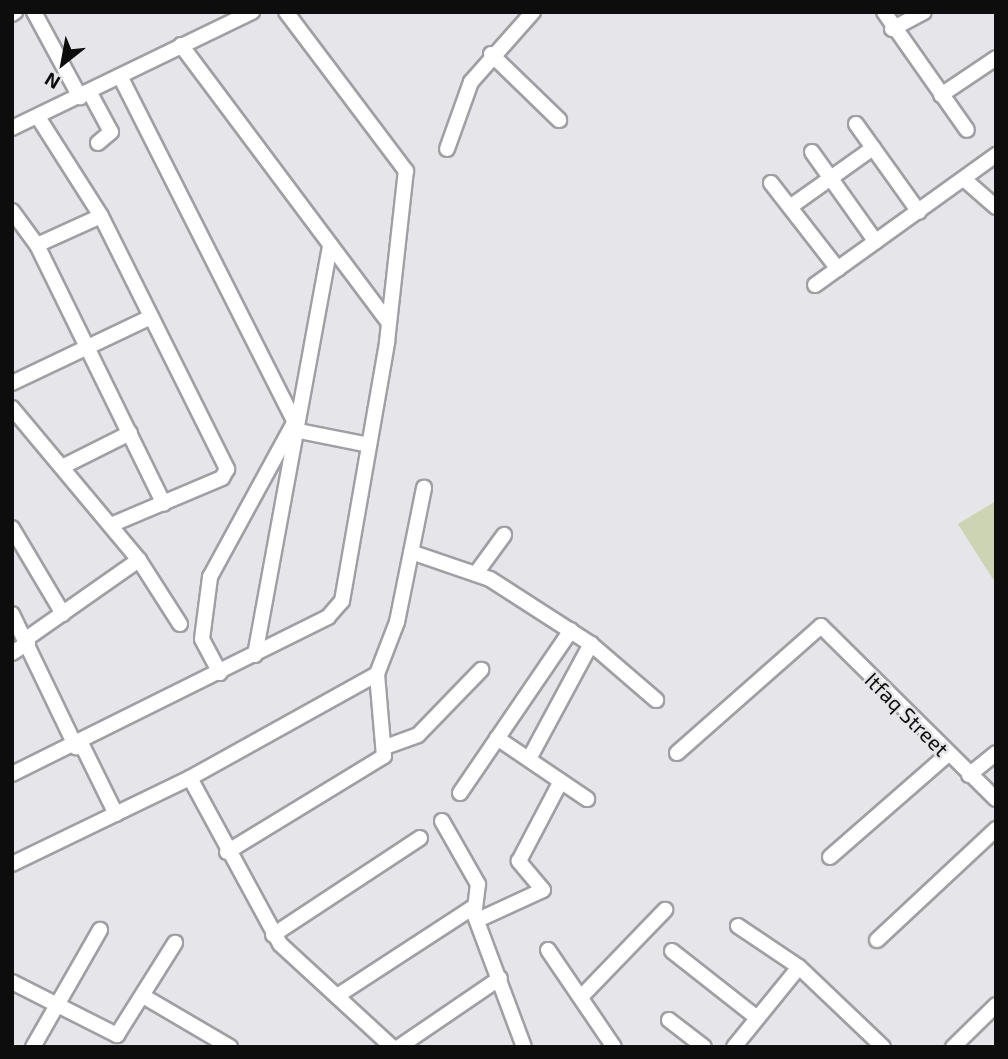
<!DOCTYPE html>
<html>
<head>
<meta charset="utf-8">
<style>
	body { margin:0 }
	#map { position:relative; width:1008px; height:1059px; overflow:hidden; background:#e6e5e9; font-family:"Exo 2",sans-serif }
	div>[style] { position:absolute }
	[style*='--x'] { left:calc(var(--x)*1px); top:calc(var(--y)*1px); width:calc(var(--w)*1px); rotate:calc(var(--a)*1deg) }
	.green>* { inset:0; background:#ccd4b3 }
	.roads { filter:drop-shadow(2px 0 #a19fa4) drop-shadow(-2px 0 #a19fa4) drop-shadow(0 2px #a19fa4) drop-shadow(0 -2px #a19fa4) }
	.minor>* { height:14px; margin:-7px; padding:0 7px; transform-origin:7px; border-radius:7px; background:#fff }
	span { translate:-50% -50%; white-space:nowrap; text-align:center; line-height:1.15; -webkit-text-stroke:5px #e6e5e9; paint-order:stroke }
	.street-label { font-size:21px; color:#0d0d0e }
	.frame { position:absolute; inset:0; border:14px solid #0d0d0e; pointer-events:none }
	.north { position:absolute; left:28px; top:28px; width:70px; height:70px; -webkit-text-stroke:5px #e6e5e9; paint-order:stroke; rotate:211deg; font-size:19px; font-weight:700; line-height:28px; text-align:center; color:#0d0d0e }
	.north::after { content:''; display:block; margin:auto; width:24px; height:32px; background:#0d0d0e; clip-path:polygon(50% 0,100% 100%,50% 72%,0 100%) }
</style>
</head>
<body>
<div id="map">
	<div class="green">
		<div style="clip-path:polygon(996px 501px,996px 584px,958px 524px)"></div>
	</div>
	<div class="roads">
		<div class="minor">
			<div style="--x:34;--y:12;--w:97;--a:61.6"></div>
			<div style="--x:884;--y:12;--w:144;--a:54.9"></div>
			<div style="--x:12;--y:14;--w:4;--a:-34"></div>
			<div style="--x:892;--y:29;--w:36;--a:-28"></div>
			<div style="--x:181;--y:45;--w:347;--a:53.2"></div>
			<div style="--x:491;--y:54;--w:95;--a:44.1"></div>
			<div style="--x:120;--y:76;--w:398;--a:63.2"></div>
			<div style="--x:299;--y:431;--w:71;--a:11.3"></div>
			<div style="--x:90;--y:93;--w:44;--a:61.7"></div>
			<div style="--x:111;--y:132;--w:17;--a:140"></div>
			<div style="--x:941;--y:95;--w:66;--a:-33.9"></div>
			<div style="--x:38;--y:117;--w:117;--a:57.5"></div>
			<div style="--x:101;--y:216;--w:283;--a:63.5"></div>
			<div style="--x:227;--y:469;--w:10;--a:119"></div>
			<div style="--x:222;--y:478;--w:121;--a:157.1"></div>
			<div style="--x:856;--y:124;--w:108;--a:54.4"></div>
			<div style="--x:12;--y:128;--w:267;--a:-25.8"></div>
			<div style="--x:447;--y:149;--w:71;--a:-70.3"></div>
			<div style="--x:471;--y:82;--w:94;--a:-48.5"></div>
			<div style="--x:812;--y:152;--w:110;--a:54.6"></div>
			<div style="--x:965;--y:180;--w:41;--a:41.1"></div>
			<div style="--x:771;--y:183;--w:109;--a:52.1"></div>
			<div style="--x:790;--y:207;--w:102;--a:-35.4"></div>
			<div style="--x:12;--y:211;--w:42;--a:53.7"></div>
			<div style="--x:37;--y:245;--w:288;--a:63.9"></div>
			<div style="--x:37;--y:245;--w:70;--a:-24.4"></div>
			<div style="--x:815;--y:285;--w:223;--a:-35.7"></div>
			<div style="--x:12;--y:383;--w:154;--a:-25.4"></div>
			<div style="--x:12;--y:408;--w:198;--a:50.1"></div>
			<div style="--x:139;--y:560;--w:76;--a:57.4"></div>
			<div style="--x:62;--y:467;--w:76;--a:-26.6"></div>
			<div style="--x:12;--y:528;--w:100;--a:59.3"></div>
			<div style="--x:411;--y:552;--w:83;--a:18.9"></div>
			<div style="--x:490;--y:579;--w:120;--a:32.8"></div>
			<div style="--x:591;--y:644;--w:86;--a:40.7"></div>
			<div style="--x:477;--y:572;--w:46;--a:-53.9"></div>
			<div style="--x:12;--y:614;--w:148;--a:64.3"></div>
			<div style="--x:26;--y:639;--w:138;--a:-35"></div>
			<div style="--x:12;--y:653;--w:19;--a:-32"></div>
			<div style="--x:255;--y:655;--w:417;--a:-79.6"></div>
			<div style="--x:220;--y:673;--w:38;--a:-118"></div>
			<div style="--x:202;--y:639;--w:63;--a:-82.6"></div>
			<div style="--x:210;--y:577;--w:178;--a:-61.4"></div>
			<div style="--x:497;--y:738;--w:109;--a:34.1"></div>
			<div style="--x:82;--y:745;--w:77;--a:63.8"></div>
			<div style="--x:388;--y:746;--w:32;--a:-20"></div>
			<div style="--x:418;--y:735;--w:91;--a:-45.9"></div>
			<div style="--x:677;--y:753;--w:192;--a:-41.4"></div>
			<div style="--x:821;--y:626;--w:246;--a:44.7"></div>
			<div style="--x:529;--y:759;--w:131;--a:-61.7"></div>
			<div style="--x:12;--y:774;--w:353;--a:-26.4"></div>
			<div style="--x:328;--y:617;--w:21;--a:-49"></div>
			<div style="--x:342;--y:601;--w:263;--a:-80.1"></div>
			<div style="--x:387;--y:342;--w:172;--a:-83.7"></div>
			<div style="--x:406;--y:171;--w:199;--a:-127"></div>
			<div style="--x:969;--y:775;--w:35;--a:-39"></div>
			<div style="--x:190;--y:778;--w:189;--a:61.5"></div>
			<div style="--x:280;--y:944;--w:152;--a:42.6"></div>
			<div style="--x:460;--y:793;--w:197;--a:-55.7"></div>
			<div style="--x:442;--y:821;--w:73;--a:60.3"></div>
			<div style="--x:478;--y:884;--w:26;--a:97"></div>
			<div style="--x:227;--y:852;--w:184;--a:-31.4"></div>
			<div style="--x:384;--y:756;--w:82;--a:-94.9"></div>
			<div style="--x:377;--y:674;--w:56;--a:-69"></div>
			<div style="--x:397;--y:622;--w:137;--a:-78.6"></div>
			<div style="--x:830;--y:857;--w:155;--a:-41.1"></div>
			<div style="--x:12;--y:864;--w:198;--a:-25.8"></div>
			<div style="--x:190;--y:778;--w:214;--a:-29.1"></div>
			<div style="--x:480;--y:919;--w:69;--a:-24.7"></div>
			<div style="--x:543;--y:890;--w:38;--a:-130"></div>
			<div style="--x:519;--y:861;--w:90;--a:-62.3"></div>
			<div style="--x:738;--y:926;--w:73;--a:33.9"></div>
			<div style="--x:799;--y:967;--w:116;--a:43.6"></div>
			<div style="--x:273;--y:935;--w:176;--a:-33.4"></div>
			<div style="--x:877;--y:940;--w:163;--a:-43"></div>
			<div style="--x:548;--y:950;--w:117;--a:55.8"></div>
			<div style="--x:672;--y:951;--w:108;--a:38.2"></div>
			<div style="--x:12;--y:982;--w:118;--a:26.8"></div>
			<div style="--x:117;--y:1035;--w:109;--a:-57.8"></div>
			<div style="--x:143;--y:996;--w:101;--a:30.4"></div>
			<div style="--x:337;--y:996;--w:161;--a:-33.1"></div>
			<div style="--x:472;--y:908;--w:148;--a:69.5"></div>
			<div style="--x:582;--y:996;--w:120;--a:-46"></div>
			<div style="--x:669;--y:1020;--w:44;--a:37.6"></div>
			<div style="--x:33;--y:1047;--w:135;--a:-60.2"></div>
			<div style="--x:399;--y:1047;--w:122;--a:-34.3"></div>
			<div style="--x:734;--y:1047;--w:103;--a:-50.9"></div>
			<div style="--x:953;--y:1047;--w:60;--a:-44.3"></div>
		</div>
	</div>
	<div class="street-label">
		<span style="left:907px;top:714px;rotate:45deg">Itfaq Street</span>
	</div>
	<div class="frame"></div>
	<div class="north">N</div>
</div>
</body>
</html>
